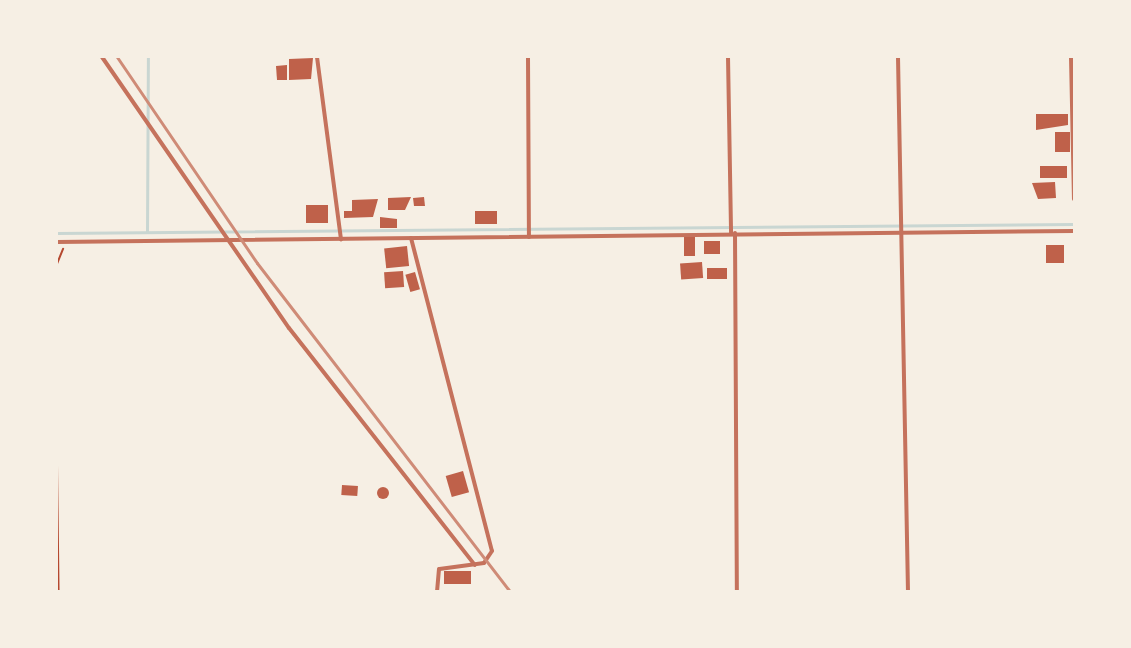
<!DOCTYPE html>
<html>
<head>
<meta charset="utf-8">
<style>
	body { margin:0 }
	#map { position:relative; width:1131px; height:648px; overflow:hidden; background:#f6efe4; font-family:Ubuntu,sans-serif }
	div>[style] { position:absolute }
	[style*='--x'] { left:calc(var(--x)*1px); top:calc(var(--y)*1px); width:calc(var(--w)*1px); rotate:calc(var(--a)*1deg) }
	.stream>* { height:3px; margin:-1.5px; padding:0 1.5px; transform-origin:1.5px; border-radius:1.5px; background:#c9d6d2 }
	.building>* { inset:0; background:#bf614a; transform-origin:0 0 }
	.round { border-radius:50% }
	.path>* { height:1.5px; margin:-0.75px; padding:0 0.75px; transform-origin:0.75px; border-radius:0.75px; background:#b5482f }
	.minor>* { height:4px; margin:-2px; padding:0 2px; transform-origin:2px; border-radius:2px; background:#c5725c }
	.rail>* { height:3px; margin:-1.5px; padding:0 1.5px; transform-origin:1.5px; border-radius:1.5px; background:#cf8b77 }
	span { translate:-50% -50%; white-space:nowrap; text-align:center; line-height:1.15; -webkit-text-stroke:5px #f6efe4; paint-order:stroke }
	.frame { position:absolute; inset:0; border:58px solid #f6efe4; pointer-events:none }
</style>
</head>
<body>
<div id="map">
	<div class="stream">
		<div style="--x:147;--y:232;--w:175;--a:-89.7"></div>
		<div style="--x:57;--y:233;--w:1017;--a:-0.51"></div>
	</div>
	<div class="building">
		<div style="clip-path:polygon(313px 58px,311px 79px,289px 80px,289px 59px)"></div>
		<div style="clip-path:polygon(287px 65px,287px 80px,277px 80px,276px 66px)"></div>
		<div style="clip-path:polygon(1036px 114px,1068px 114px,1068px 125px,1036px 130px)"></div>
		<div style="left:1055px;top:132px;width:15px;height:20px"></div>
		<div style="left:1040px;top:166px;width:27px;height:12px"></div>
		<div style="clip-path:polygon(1055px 182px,1056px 198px,1038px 199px,1032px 183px)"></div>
		<div style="clip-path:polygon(411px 197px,405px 210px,388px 210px,388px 198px)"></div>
		<div style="clip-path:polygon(424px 197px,425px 206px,414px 206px,413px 198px)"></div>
		<div style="clip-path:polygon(378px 199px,373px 217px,344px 218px,344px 211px,352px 211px,352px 200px)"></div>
		<div style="left:306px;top:205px;width:22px;height:18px"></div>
		<div style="left:475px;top:211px;width:22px;height:13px"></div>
		<div style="clip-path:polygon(380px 217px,397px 219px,397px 228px,380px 228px)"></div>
		<div style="left:695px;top:237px;width:19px;height:11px;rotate:90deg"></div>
		<div style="left:704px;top:241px;width:16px;height:13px"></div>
		<div style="left:1046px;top:245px;width:18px;height:18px"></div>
		<div style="left:407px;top:246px;width:20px;height:23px;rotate:84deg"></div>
		<div style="left:702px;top:262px;width:16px;height:22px;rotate:86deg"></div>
		<div style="left:707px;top:268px;width:20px;height:11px"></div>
		<div style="left:403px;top:271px;width:16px;height:19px;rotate:86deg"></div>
		<div style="left:415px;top:272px;width:18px;height:10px;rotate:74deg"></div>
		<div style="left:463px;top:471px;width:22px;height:18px;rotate:74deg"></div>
		<div style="left:342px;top:485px;width:16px;height:10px;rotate:4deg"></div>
		<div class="round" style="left:377px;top:487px;width:12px;height:12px"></div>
		<div style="left:444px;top:571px;width:27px;height:13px"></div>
	</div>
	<div class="path">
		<div style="--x:57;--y:385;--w:121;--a:-90"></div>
		<div style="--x:57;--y:264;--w:16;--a:-68"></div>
		<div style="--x:57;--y:424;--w:167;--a:89.3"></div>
	</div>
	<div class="minor">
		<div style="--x:102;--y:57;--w:329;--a:55.4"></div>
		<div style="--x:289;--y:328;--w:301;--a:51.9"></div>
		<div style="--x:317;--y:57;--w:184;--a:82.5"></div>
		<div style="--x:528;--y:57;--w:180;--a:89.7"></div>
		<div style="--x:728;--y:57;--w:176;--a:89"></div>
		<div style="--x:898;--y:57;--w:534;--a:88.93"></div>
		<div style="--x:1071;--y:57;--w:142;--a:88.8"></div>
		<div style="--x:735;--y:233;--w:358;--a:89.7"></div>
		<div style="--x:411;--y:238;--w:323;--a:75.5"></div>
		<div style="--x:492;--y:551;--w:14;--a:124"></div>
		<div style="--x:484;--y:563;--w:45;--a:172.4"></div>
		<div style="--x:439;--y:569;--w:22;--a:95"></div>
		<div style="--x:57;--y:242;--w:1017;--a:-0.62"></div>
	</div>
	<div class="rail">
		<div style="--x:117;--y:57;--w:249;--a:55.8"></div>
		<div style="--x:257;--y:263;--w:414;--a:52.4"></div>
	</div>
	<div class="frame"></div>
</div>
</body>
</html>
